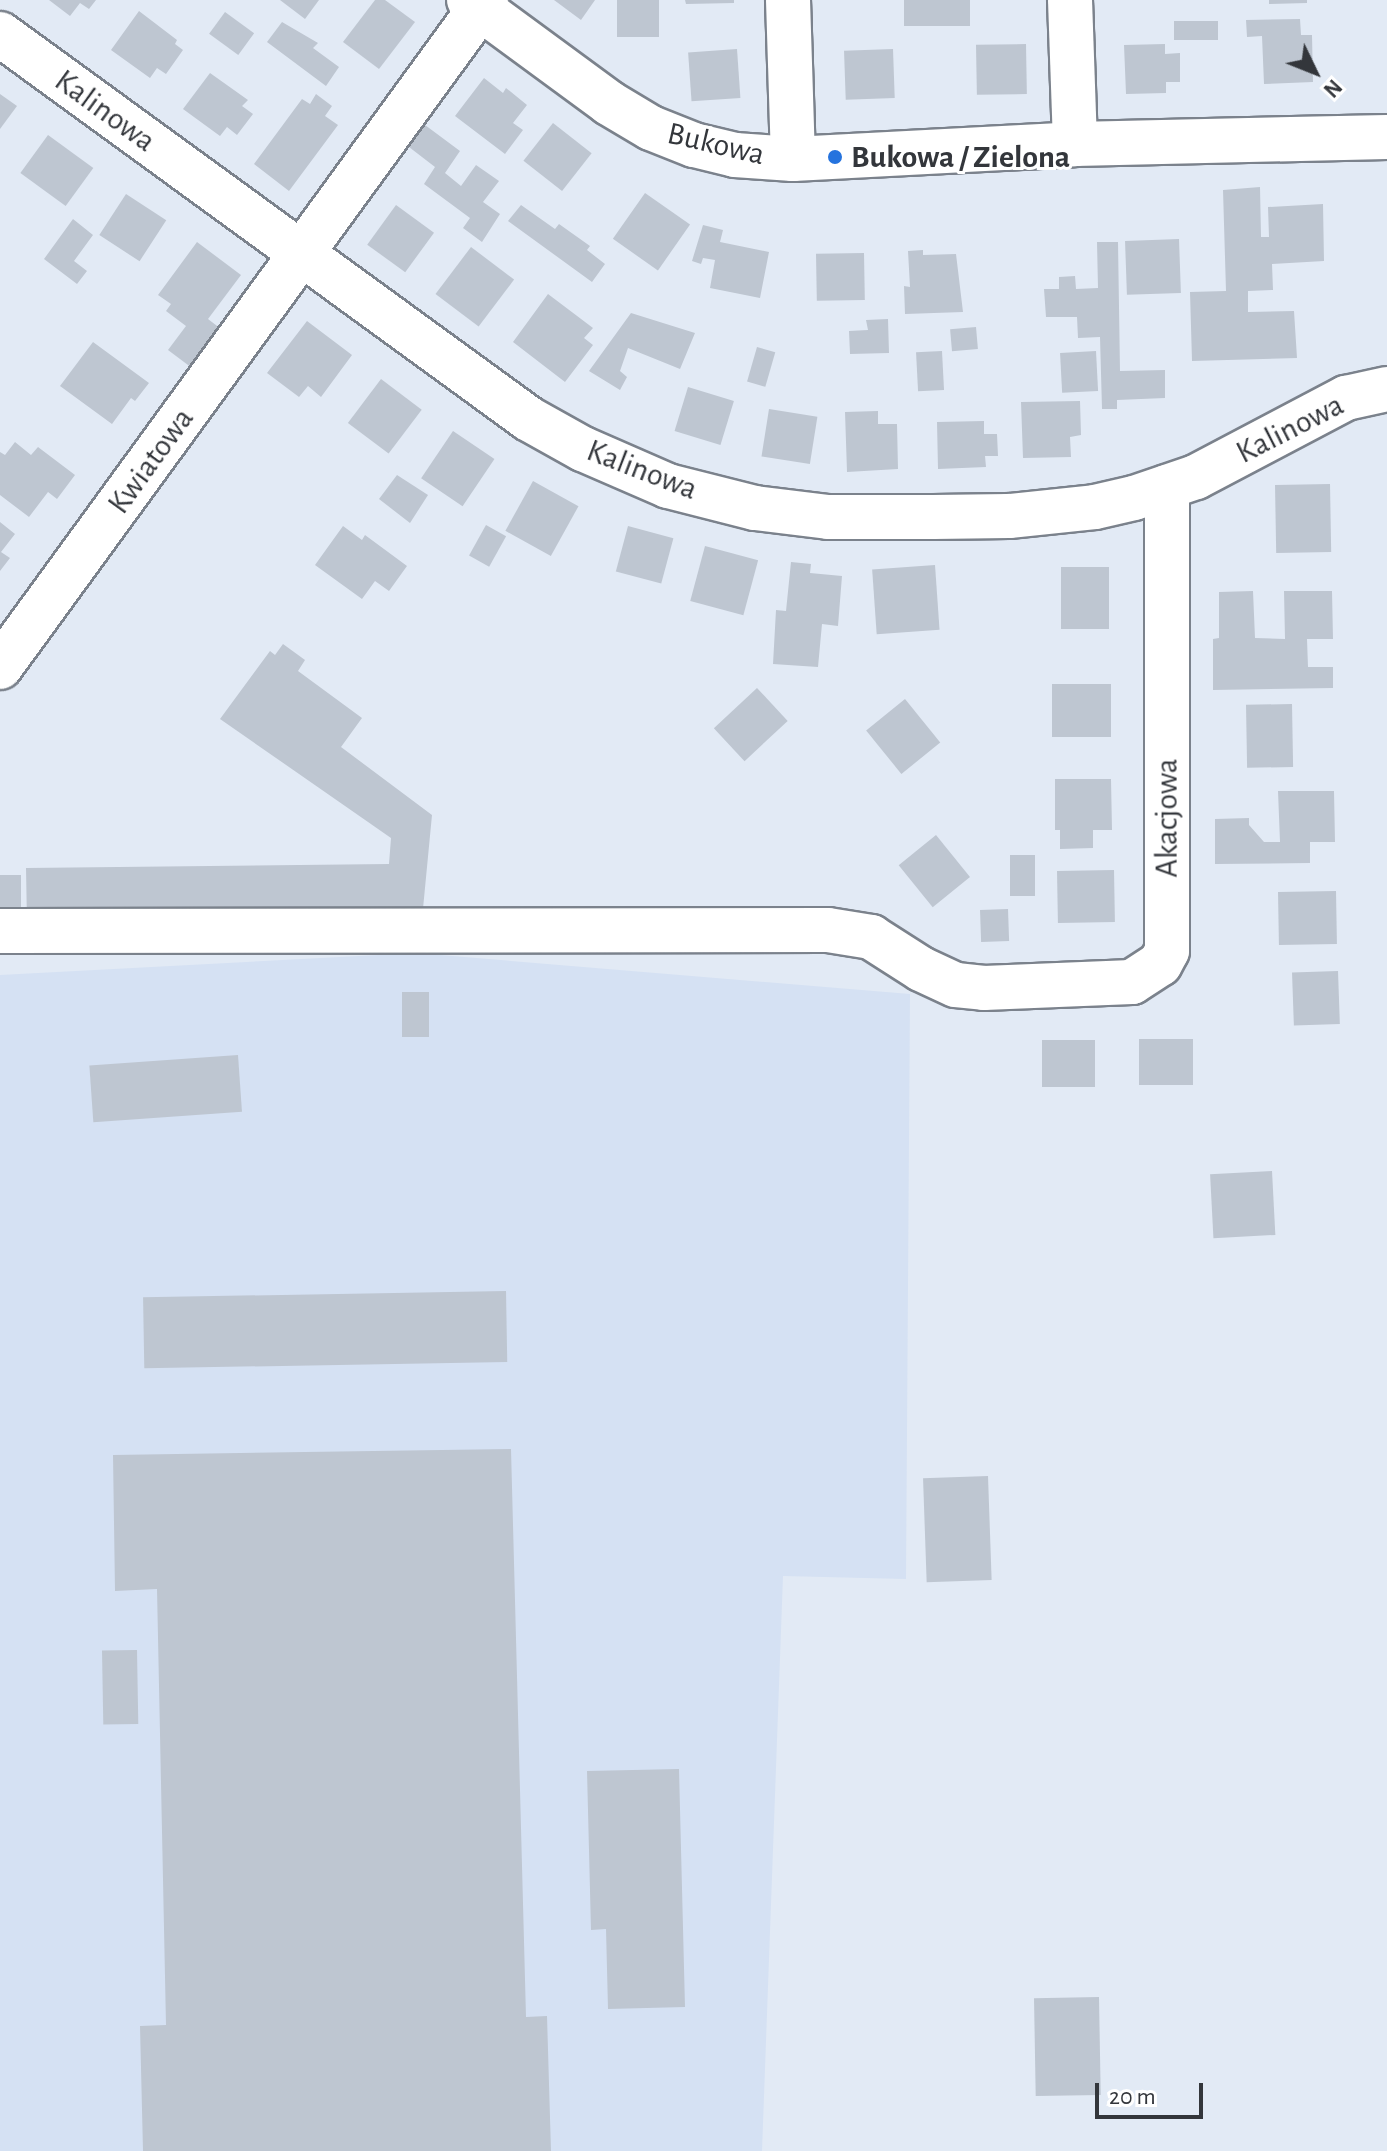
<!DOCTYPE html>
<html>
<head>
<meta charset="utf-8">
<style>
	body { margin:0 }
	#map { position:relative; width:1387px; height:2151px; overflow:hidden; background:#e2eaf5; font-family:"Alegreya Sans",sans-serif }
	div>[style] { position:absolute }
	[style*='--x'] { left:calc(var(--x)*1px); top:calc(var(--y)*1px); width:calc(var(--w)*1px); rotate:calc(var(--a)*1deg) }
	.built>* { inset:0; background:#d5e1f3 }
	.building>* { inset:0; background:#bec6d1; transform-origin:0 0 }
	.roads { filter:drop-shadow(2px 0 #7b828c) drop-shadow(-2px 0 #7b828c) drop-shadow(0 2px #7b828c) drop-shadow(0 -2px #7b828c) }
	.minor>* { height:44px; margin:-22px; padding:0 22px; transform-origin:22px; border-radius:22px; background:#fff }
	.dots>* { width:22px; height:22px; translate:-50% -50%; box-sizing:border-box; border:4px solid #fff; border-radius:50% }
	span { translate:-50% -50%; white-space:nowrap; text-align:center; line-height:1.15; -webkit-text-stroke:6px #fff; paint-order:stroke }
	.street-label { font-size:32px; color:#33363b }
	.poi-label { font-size:32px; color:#33363b; font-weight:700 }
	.left { translate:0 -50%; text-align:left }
	.north { position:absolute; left:1275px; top:32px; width:80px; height:80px; -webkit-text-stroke:6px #fff; paint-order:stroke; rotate:133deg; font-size:22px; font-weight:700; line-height:32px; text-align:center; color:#33363b }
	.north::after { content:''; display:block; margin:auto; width:28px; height:36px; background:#33363b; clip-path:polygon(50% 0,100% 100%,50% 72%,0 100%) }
	.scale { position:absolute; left:1095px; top:2083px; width:108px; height:36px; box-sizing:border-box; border:4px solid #33363b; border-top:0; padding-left:10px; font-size:24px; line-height:28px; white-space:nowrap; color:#33363b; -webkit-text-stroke:6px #fff; paint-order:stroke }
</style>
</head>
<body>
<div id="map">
	<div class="built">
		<div style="clip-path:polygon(416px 953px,910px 994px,906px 1579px,783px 1576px,762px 2151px,0 2151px,0 975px)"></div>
	</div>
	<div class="building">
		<div style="clip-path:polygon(49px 0,96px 0,89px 9px,80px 3px,70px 16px)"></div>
		<div style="clip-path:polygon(280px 0,319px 0,305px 19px)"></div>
		<div style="clip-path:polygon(375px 0,385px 0,415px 22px,379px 69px,343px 42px)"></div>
		<div style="clip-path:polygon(554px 0,595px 0,581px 20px)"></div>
		<div style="left:617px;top:0;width:42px;height:37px"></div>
		<div style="clip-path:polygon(685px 0,734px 0,734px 3px,686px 4px)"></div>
		<div style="left:904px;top:0;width:66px;height:26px"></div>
		<div style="clip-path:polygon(1269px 0,1307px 0,1307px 3px,1269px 4px)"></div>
		<div style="clip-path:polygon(139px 11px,177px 40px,175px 44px,183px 50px,166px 74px,157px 68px,150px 78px,111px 50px)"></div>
		<div style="left:225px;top:12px;width:36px;height:27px;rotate:36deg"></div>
		<div style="clip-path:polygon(1300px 19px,1301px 35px,1312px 35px,1313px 82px,1264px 84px,1262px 36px,1247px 37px,1246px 20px)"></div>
		<div style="left:1218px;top:21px;width:19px;height:44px;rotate:90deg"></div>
		<div style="clip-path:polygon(282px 22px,318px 43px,313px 48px,339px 67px,326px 86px,267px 42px)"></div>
		<div style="left:1026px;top:44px;width:50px;height:50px;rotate:89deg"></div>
		<div style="clip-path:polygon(1165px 44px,1165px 54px,1180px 53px,1180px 82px,1166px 82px,1166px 93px,1126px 94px,1124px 45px)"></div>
		<div style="left:737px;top:49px;width:49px;height:49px;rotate:86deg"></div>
		<div style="left:893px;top:49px;width:49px;height:49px;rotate:88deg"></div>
		<div style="clip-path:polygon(210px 73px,248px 100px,242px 106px,253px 114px,237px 135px,227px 127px,220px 136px,183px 109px)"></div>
		<div style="clip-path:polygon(484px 78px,503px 93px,506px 88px,527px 105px,513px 123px,523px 130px,505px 154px,455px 116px)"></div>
		<div style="clip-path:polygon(0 94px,17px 106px,0 129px)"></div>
		<div style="clip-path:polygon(316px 94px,332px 106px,325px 116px,338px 125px,289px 191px,254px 164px,302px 99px,310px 104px)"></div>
		<div style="left:553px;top:123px;width:49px;height:48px;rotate:38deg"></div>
		<div style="clip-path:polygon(425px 125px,460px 151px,445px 173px,461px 186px,476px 165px,499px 181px,483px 202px,500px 214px,482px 242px,463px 228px,470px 218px,424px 184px,435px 167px,409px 147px)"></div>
		<div style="left:48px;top:135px;width:56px;height:47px;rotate:36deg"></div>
		<div style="clip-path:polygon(1260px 187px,1261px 237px,1269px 237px,1268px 207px,1323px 204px,1324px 261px,1272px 264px,1273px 290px,1248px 291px,1248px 312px,1294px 311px,1297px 358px,1192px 361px,1190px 292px,1226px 291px,1223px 190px)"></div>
		<div style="left:645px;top:193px;width:55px;height:56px;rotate:35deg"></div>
		<div style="left:126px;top:194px;width:48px;height:49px;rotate:33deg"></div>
		<div style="left:396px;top:205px;width:47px;height:49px;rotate:36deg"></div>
		<div style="clip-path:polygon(521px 205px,555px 229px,559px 224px,590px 246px,587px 250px,605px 264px,592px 282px,508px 221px)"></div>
		<div style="clip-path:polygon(73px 219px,93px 235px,74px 261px,87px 271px,77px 284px,44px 259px)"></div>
		<div style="clip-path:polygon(703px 225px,723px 230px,720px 242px,769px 252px,760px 298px,710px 288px,715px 260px,703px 258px,701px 264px,692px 261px)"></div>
		<div style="left:1179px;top:239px;width:54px;height:54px;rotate:88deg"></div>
		<div style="clip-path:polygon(197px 242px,241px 275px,208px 319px,221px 329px,192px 368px,168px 350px,186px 326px,166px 311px,171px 304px,158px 295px)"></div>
		<div style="clip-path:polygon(1097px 242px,1118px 242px,1120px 371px,1165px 370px,1165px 398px,1117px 400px,1117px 409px,1102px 409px,1100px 337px,1078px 338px,1077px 317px,1046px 317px,1044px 289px,1059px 289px,1059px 277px,1075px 276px,1076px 289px,1098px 288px)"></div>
		<div style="left:471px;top:247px;width:54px;height:59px;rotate:37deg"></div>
		<div style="clip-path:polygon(923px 250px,923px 255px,956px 254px,963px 312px,905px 314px,904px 286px,910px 287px,908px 251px)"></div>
		<div style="left:864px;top:253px;width:47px;height:48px;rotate:89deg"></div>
		<div style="clip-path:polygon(548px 294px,593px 328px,584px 338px,593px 345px,565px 382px,513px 342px)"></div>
		<div style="clip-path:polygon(631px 313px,695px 333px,680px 369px,628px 348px,620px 371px,627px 377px,620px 390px,589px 371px)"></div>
		<div style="clip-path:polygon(888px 319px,889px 353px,850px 354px,849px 331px,868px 330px,866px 320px)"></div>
		<div style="clip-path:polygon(307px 321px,352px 355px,321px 397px,308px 386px,299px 397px,267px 373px)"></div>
		<div style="left:976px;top:327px;width:22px;height:26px;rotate:85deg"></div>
		<div style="clip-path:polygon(93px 342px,149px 383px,135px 401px,131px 398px,112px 424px,60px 386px)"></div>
		<div style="left:757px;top:347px;width:19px;height:36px;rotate:16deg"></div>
		<div style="left:942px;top:351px;width:39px;height:26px;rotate:87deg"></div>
		<div style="left:1096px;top:351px;width:40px;height:36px;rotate:87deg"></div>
		<div style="left:381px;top:379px;width:51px;height:55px;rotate:37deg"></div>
		<div style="left:688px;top:387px;width:48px;height:46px;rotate:17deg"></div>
		<div style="clip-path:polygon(1080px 401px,1081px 435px,1070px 437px,1071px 457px,1023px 458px,1021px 402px)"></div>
		<div style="left:769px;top:409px;width:49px;height:48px;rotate:9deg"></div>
		<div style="clip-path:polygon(878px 411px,878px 424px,897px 424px,898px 469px,847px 472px,845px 412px)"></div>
		<div style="clip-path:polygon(984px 421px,984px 434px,997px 434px,998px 456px,985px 456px,986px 467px,938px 469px,937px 422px)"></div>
		<div style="left:453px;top:431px;width:50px;height:57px;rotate:34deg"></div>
		<div style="clip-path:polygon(15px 442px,31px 455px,38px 447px,75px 475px,57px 499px,48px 492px,29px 517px,0 495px,0 452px,5px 455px)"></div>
		<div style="clip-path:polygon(397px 475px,428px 495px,410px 523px,379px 499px)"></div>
		<div style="left:533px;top:481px;width:52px;height:57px;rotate:29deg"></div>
		<div style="left:1330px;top:484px;width:68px;height:55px;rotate:89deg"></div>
		<div style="clip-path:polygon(0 522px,15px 534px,1px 552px,10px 558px,0 571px)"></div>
		<div style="left:486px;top:525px;width:23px;height:35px;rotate:29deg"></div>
		<div style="clip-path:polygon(343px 526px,362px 540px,365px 535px,407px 566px,389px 591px,375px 581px,362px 599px,315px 565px)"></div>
		<div style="left:628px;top:526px;width:47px;height:47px;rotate:15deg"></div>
		<div style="left:705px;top:546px;width:55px;height:57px;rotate:15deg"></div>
		<div style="clip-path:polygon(791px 562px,811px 564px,810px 573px,842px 576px,838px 626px,822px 624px,818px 667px,773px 664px,776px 610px,786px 611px)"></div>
		<div style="left:935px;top:565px;width:65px;height:63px;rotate:86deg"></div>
		<div style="left:1061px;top:567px;width:48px;height:62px"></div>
		<div style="clip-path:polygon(1253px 591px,1255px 638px,1285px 639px,1284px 591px,1332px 591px,1333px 639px,1307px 639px,1308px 667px,1333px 667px,1333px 688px,1213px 690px,1213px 639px,1219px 638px,1219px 592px)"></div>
		<div style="clip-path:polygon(283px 644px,305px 660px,298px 671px,362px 718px,341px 747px,432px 815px,422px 919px,27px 924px,26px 868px,389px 864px,391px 838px,220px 719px,270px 651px,275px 655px)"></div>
		<div style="left:1111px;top:684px;width:53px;height:59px;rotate:90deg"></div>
		<div style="left:757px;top:688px;width:45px;height:59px;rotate:47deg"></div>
		<div style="left:905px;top:699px;width:56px;height:50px;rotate:51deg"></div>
		<div style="left:1292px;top:704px;width:63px;height:46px;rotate:89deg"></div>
		<div style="clip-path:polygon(1055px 779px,1111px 779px,1112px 830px,1093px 830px,1093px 848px,1060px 849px,1060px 830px,1055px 830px)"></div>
		<div style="clip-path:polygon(1278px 791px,1334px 791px,1335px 842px,1310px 842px,1310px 863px,1215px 864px,1215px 819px,1249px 818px,1249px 825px,1264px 842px,1280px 842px)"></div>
		<div style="left:936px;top:835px;width:54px;height:48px;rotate:51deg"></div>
		<div style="left:1010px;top:855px;width:25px;height:41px"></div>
		<div style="left:1114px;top:870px;width:52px;height:57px;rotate:89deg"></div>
		<div style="left:0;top:875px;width:21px;height:32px"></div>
		<div style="left:1336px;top:891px;width:53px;height:58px;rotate:89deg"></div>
		<div style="left:1008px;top:909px;width:32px;height:28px;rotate:88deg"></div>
		<div style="left:1338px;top:971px;width:53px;height:46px;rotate:88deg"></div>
		<div style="left:402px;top:992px;width:27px;height:45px"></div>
		<div style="left:1193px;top:1039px;width:46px;height:54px;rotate:90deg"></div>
		<div style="left:1042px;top:1040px;width:53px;height:47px"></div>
		<div style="left:238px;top:1055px;width:57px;height:149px;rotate:86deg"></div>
		<div style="left:1272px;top:1171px;width:64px;height:62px;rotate:87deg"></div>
		<div style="left:506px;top:1291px;width:71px;height:363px;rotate:89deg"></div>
		<div style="clip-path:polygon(511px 1449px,526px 2017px,547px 2016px,551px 2151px,143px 2151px,140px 2026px,166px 2025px,157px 1589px,115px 1591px,113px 1455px)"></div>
		<div style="left:988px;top:1476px;width:104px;height:65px;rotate:88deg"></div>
		<div style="left:137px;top:1650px;width:74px;height:35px;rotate:89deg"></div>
		<div style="clip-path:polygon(679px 1769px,685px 2007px,608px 2009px,606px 1929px,591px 1930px,587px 1771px)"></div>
		<div style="left:1099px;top:1997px;width:98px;height:65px;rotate:89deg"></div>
	</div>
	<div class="roads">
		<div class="minor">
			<div style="--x:469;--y:0;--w:174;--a:36.3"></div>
			<div style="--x:609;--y:103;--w:49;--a:30.8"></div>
			<div style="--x:651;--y:128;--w:46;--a:21.6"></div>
			<div style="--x:694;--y:145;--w:42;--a:13.7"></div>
			<div style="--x:735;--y:155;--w:58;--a:3.9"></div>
			<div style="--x:793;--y:159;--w:282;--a:-3"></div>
			<div style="--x:1075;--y:144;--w:312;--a:-1.3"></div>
			<div style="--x:788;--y:0;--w:159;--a:88.2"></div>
			<div style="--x:1070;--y:0;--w:144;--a:88"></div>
			<div style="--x:0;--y:34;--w:654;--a:36.05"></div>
			<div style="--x:529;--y:419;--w:62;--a:29.1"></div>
			<div style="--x:583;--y:449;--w:93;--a:23.5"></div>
			<div style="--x:668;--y:486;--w:90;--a:14.2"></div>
			<div style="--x:755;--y:508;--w:74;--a:7"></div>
			<div style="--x:828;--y:517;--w:105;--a:0"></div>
			<div style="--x:933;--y:517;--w:76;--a:-0.8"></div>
			<div style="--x:1009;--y:516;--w:86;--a:-6"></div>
			<div style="--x:1095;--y:507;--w:40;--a:-13"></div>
			<div style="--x:1134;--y:498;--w:65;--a:-18.7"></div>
			<div style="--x:1196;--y:477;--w:170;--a:-27.8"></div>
			<div style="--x:1346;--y:398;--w:42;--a:-12.4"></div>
			<div style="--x:0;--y:667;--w:825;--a:-53.92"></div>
			<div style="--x:0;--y:931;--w:828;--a:-0.07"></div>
			<div style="--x:828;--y:930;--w:44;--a:9.2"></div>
			<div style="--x:871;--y:937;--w:59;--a:32.6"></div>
			<div style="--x:921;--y:969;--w:38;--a:25"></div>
			<div style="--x:956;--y:985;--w:28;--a:6"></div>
			<div style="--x:984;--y:988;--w:148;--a:-2.3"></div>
			<div style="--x:1132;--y:982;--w:33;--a:-33"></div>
			<div style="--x:1160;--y:964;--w:15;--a:-62"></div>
			<div style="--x:1167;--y:951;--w:464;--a:-90"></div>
		</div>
	</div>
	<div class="dots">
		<div style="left:835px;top:157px;background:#2573de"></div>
	</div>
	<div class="street-label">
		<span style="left:105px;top:111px;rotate:36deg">Kalinowa</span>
		<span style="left:716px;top:144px;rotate:13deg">Bukowa</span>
		<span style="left:1290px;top:429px;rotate:-27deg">Kalinowa</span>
		<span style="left:151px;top:461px;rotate:-54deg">Kwiatowa</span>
		<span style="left:642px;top:470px;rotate:21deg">Kalinowa</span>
		<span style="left:1167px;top:818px;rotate:-90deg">Akacjowa</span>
	</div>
	<div class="poi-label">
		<span class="left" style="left:851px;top:157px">Bukowa / Zielona</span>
	</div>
	<div class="north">N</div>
	<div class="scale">20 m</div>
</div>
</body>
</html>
